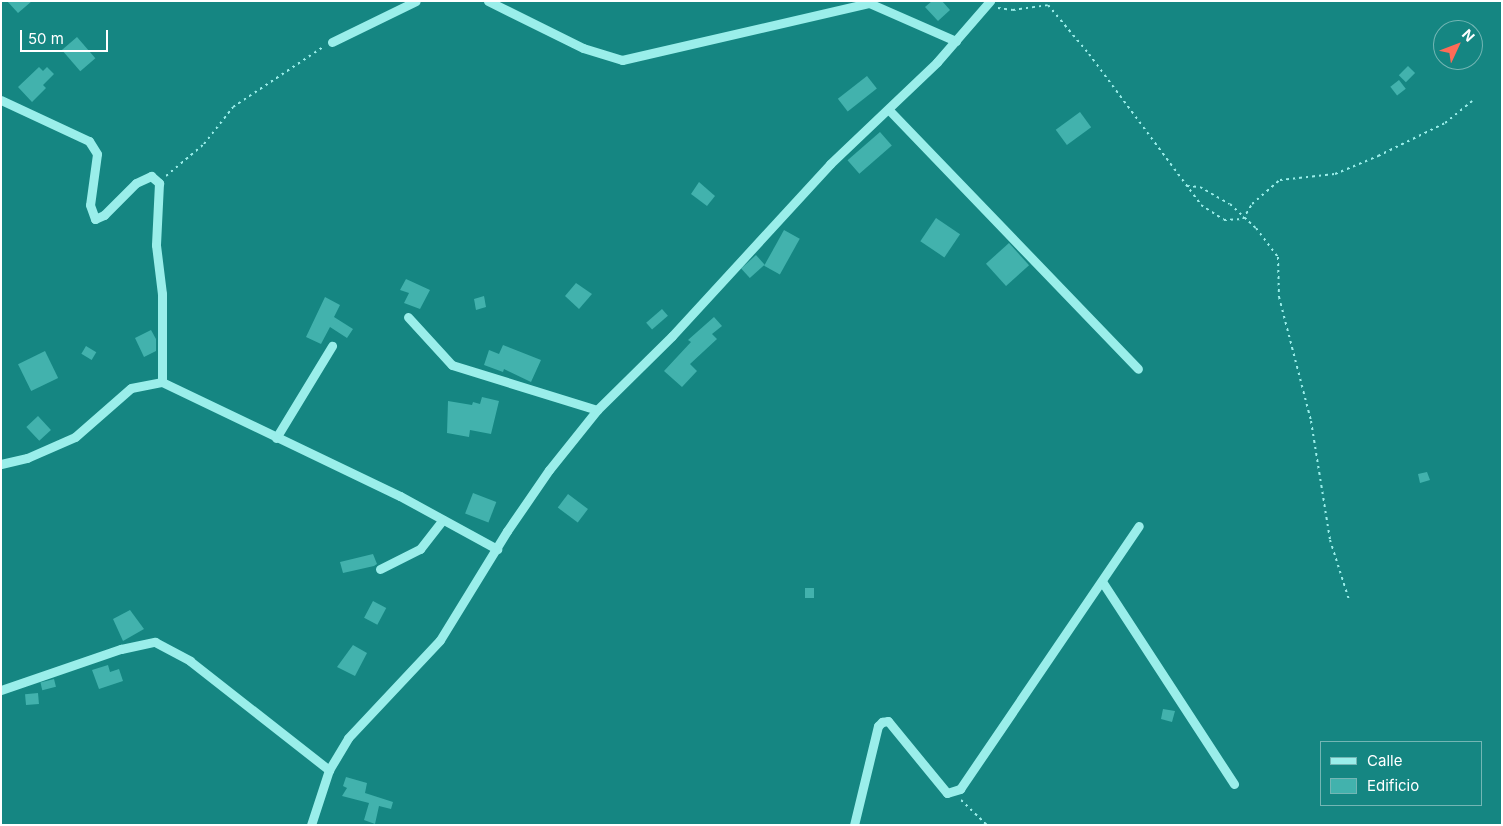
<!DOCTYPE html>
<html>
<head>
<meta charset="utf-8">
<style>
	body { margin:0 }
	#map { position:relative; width:1503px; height:826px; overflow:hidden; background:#158682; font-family:Inter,sans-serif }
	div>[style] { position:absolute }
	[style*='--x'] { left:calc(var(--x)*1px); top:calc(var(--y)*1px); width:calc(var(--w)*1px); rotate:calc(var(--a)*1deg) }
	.building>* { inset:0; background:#42b2ad; transform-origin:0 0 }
	.path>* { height:2px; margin-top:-1px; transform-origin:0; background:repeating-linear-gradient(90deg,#9aeeea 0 2.5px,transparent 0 6.5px) }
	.minor>* { height:9px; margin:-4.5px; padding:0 4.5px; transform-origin:4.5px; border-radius:4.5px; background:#9aeeea }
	span { translate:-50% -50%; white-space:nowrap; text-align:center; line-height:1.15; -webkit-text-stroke:5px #158682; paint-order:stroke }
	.frame { position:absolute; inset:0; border:2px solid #fff; pointer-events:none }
	.legend { position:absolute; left:1320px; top:741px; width:162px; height:65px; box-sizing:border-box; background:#158682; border:1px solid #73b6b4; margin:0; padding:6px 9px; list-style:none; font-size:15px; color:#fff }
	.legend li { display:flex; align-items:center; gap:10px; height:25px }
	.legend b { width:25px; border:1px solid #73b6b4 }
	.north { position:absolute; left:1433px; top:20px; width:50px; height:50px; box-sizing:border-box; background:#158682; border:1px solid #73b6b4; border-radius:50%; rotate:47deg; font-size:14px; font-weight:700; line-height:20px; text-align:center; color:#fff }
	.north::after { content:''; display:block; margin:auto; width:18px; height:22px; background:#ff6b57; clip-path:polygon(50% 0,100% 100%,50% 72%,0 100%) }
	.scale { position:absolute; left:20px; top:30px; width:88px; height:22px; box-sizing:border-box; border:2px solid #fff; border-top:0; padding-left:6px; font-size:15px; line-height:18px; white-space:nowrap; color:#fff; -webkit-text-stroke:4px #158682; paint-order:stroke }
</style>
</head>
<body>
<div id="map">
	<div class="building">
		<div style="clip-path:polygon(7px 1px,32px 1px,18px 13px)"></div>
		<div style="clip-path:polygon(932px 1px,942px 1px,950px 10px,938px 21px,925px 7px)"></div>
		<div style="left:77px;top:37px;width:28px;height:20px;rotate:49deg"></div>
		<div style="left:1408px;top:66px;width:10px;height:13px;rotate:45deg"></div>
		<div style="clip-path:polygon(39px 67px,43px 71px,47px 67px,54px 74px,43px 85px,46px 88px,32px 102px,18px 87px)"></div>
		<div style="left:867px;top:76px;width:16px;height:37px;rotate:52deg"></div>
		<div style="left:1399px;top:80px;width:11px;height:11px;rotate:52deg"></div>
		<div style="left:1080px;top:112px;width:19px;height:30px;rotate:54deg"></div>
		<div style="left:880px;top:132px;width:18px;height:43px;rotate:49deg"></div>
		<div style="clip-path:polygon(699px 182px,715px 196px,707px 206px,691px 194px)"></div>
		<div style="left:936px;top:218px;width:29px;height:28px;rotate:34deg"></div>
		<div style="left:784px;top:230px;width:18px;height:41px;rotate:29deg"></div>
		<div style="left:1009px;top:243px;width:30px;height:31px;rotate:48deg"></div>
		<div style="left:756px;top:255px;width:13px;height:20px;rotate:48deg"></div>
		<div style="clip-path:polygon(406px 279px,430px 290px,420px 309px,404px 303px,409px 293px,400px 290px)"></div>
		<div style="clip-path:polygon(576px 283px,592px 294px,579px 309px,565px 296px)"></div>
		<div style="clip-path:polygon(484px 296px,486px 307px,476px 310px,474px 299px)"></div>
		<div style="clip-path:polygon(325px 297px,340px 305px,334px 317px,353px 329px,347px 338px,330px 327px,321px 344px,306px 337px)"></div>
		<div style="left:662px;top:309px;width:9px;height:21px;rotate:49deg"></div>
		<div style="clip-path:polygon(714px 317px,722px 326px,712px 334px,717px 339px,690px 364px,697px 371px,682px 387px,664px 371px,691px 342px,688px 340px)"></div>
		<div style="clip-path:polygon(151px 330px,156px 339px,156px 351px,144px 357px,135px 338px)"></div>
		<div style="clip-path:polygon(503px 345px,541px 360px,531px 382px,504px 369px,503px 372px,484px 365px,489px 350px,499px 354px)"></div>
		<div style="left:86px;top:346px;width:12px;height:9px;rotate:31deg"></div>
		<div style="left:45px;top:351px;width:30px;height:30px;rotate:64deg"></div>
		<div style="clip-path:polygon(482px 397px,499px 401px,491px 434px,470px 430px,469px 437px,447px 433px,448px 401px,472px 405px,473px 402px,480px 404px)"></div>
		<div style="left:38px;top:416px;width:19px;height:16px;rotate:47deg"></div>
		<div style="clip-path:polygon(1427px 472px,1430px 480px,1420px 483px,1418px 474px)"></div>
		<div style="left:473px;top:493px;width:25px;height:22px;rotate:21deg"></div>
		<div style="left:568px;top:494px;width:25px;height:17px;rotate:37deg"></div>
		<div style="clip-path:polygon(373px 554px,377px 564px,374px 566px,343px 573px,340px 562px)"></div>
		<div style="left:805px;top:588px;width:9px;height:10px"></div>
		<div style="left:373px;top:601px;width:15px;height:19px;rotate:28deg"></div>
		<div style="clip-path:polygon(130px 610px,144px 629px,123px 641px,113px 619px)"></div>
		<div style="clip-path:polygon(353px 645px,367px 653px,355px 676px,337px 667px)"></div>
		<div style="clip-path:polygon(108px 665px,110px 672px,119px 669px,123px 681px,99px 689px,92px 670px)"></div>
		<div style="left:54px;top:679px;width:8px;height:14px;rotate:76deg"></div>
		<div style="left:38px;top:693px;width:11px;height:13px;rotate:85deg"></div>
		<div style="clip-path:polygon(1163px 709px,1175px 711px,1172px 722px,1161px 719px)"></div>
		<div style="clip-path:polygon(346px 777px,367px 783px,365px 793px,393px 802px,391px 809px,379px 806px,375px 824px,364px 820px,369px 803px,342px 796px,347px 788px,343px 786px)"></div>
	</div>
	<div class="path">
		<div style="--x:998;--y:8;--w:15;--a:8"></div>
		<div style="--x:1013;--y:10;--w:35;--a:-8"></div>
		<div style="--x:1048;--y:5;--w:64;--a:50.1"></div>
		<div style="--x:1089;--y:54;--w:188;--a:53.4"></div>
		<div style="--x:1201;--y:205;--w:27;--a:33"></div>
		<div style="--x:1224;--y:220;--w:19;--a:-3"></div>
		<div style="--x:1243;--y:219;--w:17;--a:-59"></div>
		<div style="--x:1252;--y:204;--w:37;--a:-41"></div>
		<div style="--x:1280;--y:180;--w:55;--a:-6.2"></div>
		<div style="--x:1335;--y:174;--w:47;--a:-22.7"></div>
		<div style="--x:1378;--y:156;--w:75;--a:-26.2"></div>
		<div style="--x:1445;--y:123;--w:35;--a:-39"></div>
		<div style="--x:166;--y:176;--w:50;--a:-40.1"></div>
		<div style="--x:204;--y:144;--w:47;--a:-51.9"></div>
		<div style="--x:233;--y:107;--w:108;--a:-33.7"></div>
		<div style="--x:1187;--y:186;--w:13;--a:4"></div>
		<div style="--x:1200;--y:187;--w:34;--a:30"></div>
		<div style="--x:1230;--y:204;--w:35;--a:43"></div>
		<div style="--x:1256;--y:228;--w:36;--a:53"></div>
		<div style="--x:1278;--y:257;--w:40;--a:88.6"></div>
		<div style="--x:1279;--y:297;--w:128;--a:75.5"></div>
		<div style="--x:1311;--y:421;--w:121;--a:80.9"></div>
		<div style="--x:1330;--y:540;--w:63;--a:72.4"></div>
		<div style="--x:961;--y:800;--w:36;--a:44"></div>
	</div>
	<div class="minor">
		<div style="--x:488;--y:1;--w:106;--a:26.3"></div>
		<div style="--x:583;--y:48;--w:41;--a:17.1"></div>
		<div style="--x:622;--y:60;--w:253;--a:-13"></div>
		<div style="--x:869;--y:3;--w:95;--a:23.6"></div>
		<div style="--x:332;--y:42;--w:93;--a:-26"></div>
		<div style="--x:1;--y:100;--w:97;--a:25"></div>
		<div style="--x:89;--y:141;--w:15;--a:58"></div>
		<div style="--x:97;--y:154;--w:51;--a:97.8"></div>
		<div style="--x:90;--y:205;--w:15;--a:70"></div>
		<div style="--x:95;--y:219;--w:10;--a:-24"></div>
		<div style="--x:104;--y:215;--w:45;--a:-45"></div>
		<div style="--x:136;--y:183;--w:17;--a:-25"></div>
		<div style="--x:151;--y:176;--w:11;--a:41"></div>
		<div style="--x:159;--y:183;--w:62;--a:92.8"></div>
		<div style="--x:156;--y:245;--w:49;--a:83"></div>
		<div style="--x:162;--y:294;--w:88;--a:90"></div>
		<div style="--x:162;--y:382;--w:264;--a:25.6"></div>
		<div style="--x:400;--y:496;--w:111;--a:28.7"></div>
		<div style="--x:889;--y:110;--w:359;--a:46.1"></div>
		<div style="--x:408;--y:317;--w:65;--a:47.5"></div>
		<div style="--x:452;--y:365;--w:152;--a:17.2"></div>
		<div style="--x:276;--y:438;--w:108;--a:-58.7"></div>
		<div style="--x:1;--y:464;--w:27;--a:-13"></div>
		<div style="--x:27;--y:458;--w:52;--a:-23.6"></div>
		<div style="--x:75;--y:437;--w:74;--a:-41.2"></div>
		<div style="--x:131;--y:388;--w:32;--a:-11"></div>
		<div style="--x:380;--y:569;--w:45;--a:-26.6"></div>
		<div style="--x:420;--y:549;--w:37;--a:-52"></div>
		<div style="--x:1103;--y:583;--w:240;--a:56.9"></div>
		<div style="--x:1;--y:690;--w:127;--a:-18.9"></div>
		<div style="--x:121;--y:649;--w:35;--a:-12"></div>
		<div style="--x:155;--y:642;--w:40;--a:28"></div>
		<div style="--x:190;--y:661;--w:177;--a:38.1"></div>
		<div style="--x:311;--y:825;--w:58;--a:-71.9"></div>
		<div style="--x:329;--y:770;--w:37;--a:-59"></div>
		<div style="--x:348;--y:738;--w:134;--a:-46.8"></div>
		<div style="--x:440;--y:640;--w:128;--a:-58.4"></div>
		<div style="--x:507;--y:531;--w:74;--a:-55.5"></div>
		<div style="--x:549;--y:470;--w:77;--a:-51.3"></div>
		<div style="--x:597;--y:410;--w:105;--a:-44.6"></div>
		<div style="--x:672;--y:336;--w:234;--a:-47.4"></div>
		<div style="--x:830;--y:164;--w:148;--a:-43.6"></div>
		<div style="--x:937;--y:62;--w:81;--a:-49"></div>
		<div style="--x:854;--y:825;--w:102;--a:-76.4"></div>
		<div style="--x:878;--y:726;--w:6;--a:-45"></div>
		<div style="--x:882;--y:722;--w:6;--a:-9"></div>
		<div style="--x:888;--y:721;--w:93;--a:50.7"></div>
		<div style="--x:947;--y:793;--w:14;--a:-17"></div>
		<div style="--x:960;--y:789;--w:318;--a:-55.8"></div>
	</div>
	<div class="frame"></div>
	<ul class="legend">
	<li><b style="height:6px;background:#9aeeea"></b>Calle</li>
	<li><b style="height:14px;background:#42b2ad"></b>Edificio</li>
	</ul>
	<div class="north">N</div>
	<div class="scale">50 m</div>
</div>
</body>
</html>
